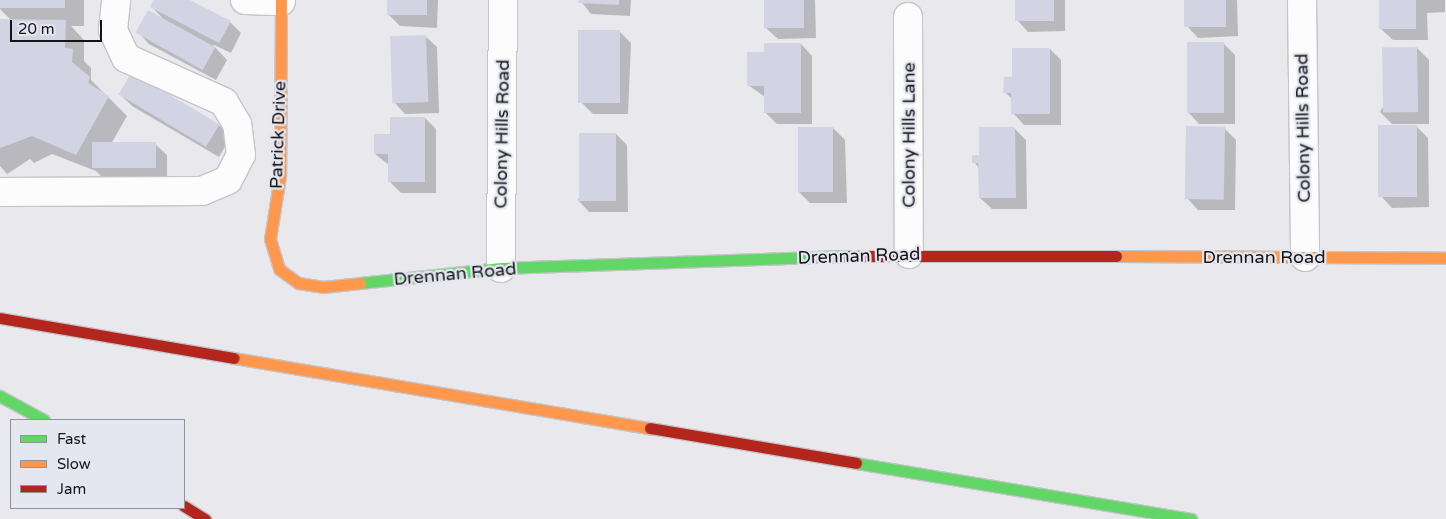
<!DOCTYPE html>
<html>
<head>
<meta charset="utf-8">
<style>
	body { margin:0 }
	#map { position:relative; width:1446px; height:519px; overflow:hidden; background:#e8e8ed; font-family:"Varela Round",sans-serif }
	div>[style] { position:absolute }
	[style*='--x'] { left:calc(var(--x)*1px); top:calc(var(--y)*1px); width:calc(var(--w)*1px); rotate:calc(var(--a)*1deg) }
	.shadow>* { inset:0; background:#0003 }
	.building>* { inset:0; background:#d3d4e3; transform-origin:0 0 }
	.roads { filter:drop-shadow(1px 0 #c5c5c9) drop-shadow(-1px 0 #c5c5c9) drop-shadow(0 1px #c5c5c9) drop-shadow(0 -1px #c5c5c9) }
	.street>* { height:28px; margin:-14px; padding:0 14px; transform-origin:14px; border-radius:14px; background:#fcfcfc }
	.fast>* { height:11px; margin:-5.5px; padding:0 5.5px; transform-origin:5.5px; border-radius:5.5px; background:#63d668 }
	.slow>* { height:11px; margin:-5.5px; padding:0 5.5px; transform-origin:5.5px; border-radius:5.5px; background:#ff974d }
	.jam>* { height:11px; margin:-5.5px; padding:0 5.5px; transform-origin:5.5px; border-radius:5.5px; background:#b3261e }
	span { translate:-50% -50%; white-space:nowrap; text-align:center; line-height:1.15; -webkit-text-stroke:4.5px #e5e7f0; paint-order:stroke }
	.street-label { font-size:18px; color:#141417 }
	.legend { position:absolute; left:10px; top:419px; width:175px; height:90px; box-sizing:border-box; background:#e5e7f0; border:1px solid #919399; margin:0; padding:6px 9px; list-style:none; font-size:15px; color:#141417 }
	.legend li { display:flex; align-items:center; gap:10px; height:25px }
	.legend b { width:25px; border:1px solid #919399 }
	.scale { position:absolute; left:10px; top:20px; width:92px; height:22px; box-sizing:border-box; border:2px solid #141417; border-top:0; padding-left:6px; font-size:15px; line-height:18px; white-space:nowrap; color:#141417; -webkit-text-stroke:4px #e5e7f0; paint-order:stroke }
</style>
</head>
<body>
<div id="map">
	<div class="shadow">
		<div style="clip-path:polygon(0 0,84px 0,84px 26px,71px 26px,84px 40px,84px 61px,91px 68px,91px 80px,127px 116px,111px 144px,155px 144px,167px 155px,167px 179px,105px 180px,96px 171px,52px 154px,34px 163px,30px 159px,7px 174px,0 166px,0 20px,11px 20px,0 9px)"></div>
		<div style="clip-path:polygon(155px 0,188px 0,230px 22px,241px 33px,231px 53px,212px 44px,227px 60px,216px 80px,149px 44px,138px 32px,164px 20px,152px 7px)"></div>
		<div style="clip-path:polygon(389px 0,438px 0,437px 28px,400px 26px,388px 14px)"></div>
		<div style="clip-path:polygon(580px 0,631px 0,630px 16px,591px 14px)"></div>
		<div style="clip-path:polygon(765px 0,815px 0,816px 38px,778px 39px,766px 28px)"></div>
		<div style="clip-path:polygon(1017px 0,1065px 0,1065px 31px,1028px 32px,1017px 20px)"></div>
		<div style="clip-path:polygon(1185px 0,1237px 0,1238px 36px,1198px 38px,1187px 26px)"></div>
		<div style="clip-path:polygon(1380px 0,1445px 0,1445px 12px,1427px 13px,1428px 40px,1393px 40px,1381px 29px)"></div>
		<div style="clip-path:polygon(619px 31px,631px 43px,628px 114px,593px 114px,581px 102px)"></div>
		<div style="clip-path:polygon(425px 36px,437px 47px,439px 113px,405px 114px,394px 102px)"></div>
		<div style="clip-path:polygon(801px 44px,812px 56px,812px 124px,777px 124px,765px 112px,765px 97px,748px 85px,765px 53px)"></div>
		<div style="clip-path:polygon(1224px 44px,1235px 55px,1235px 124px,1199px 124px,1188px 112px)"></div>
		<div style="clip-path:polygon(1417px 48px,1429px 60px,1429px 124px,1392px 124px,1380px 112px)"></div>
		<div style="clip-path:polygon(1050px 49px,1061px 60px,1061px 125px,1024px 125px,1013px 113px,1013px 100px,1005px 92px,1013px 78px)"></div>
		<div style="clip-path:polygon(121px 95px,219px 125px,231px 136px,219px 157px,132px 106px)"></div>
		<div style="clip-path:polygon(425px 118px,436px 129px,436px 193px,401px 193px,389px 181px,389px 165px,375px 154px,392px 135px)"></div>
		<div style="clip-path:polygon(1416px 126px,1428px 138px,1429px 207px,1392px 208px,1381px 196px)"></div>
		<div style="clip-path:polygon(833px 128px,845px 140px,847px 203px,810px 203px,799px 192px)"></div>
		<div style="clip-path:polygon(1014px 128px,1026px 140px,1027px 209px,992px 209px,980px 198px,980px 169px,974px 162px)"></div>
		<div style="clip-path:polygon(1224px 128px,1236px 140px,1235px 210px,1198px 210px,1187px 198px)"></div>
		<div style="clip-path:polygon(616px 134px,627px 145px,628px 212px,589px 212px,578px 200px)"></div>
	</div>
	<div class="building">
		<div style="left:0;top:0;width:65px;height:8px"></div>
		<div style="clip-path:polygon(154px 0,190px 0,231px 21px,219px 43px,150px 7px)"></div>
		<div style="left:387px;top:0;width:40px;height:15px"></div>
		<div style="clip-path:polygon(579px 0,619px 0,619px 5px,578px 3px)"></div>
		<div style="left:764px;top:0;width:40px;height:28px"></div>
		<div style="left:1015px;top:0;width:39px;height:21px"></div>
		<div style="left:1184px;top:0;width:42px;height:27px"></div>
		<div style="left:1379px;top:0;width:37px;height:29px"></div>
		<div style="left:148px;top:10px;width:77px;height:26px;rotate:29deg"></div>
		<div style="clip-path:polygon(0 19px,66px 20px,65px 48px,73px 49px,72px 62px,90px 77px,88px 83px,109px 96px,76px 155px,32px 136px,0 148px)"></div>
		<div style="left:578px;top:30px;width:42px;height:73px"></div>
		<div style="left:426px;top:35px;width:67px;height:36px;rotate:88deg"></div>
		<div style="left:1187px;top:42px;width:37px;height:71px"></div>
		<div style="clip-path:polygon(764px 43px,801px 43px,801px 113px,764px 113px,764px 86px,747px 86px,747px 52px,764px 52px)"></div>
		<div style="left:1417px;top:47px;width:65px;height:35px;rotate:89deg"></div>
		<div style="clip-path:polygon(1012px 48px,1050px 48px,1050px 114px,1011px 114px,1011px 93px,1003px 93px,1004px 77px,1012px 77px)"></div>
		<div style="left:132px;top:72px;width:102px;height:26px;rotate:31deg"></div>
		<div style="clip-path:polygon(390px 117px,425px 117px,425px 182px,388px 182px,388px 154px,374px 154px,374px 134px,390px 134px)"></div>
		<div style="left:1378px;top:125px;width:39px;height:72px"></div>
		<div style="left:1186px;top:126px;width:39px;height:73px;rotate:1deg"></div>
		<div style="left:798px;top:127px;width:35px;height:65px"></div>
		<div style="clip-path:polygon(979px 127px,1015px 127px,1016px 198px,979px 198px,978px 163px,972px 163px,972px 155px,979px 155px)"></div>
		<div style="left:579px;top:133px;width:37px;height:68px"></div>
		<div style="left:156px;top:142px;width:26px;height:64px;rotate:90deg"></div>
	</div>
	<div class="roads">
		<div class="street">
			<div style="--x:245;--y:0;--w:36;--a:2"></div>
			<div style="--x:1302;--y:0;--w:257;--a:89.3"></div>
			<div style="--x:908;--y:17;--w:237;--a:89.8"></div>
			<div style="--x:0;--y:192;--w:202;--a:-0.3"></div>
			<div style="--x:202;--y:191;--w:28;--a:-23"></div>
			<div style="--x:228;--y:180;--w:28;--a:-63"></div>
			<div style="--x:241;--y:155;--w:31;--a:-97"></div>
			<div style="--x:237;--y:124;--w:26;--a:-121"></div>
			<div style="--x:224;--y:102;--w:107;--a:-155.8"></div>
			<div style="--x:126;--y:58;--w:31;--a:-115"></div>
			<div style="--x:113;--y:30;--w:30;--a:-84"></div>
			<div style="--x:501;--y:268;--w:268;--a:-89.6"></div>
		</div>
		<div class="fast">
			<div style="--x:360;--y:283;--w:142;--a:-6.1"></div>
			<div style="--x:501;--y:268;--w:345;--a:-2"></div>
			<div style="--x:0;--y:396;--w:50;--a:28.6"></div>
			<div style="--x:856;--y:463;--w:340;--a:9.5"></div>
		</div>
		<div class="slow">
			<div style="--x:281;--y:0;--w:176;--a:90.3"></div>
			<div style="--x:280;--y:176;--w:64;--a:99"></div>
			<div style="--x:270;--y:239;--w:31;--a:73"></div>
			<div style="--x:279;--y:269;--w:24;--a:36"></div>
			<div style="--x:298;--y:283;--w:25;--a:9"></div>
			<div style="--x:323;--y:287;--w:37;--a:-6"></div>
			<div style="--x:1116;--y:256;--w:330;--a:0.3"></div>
			<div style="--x:234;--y:358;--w:422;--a:9.6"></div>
		</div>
		<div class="jam">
			<div style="--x:846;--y:256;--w:270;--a:0"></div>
			<div style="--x:0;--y:318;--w:237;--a:9.7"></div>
			<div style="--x:650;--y:428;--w:209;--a:9.6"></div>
			<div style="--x:184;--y:506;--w:25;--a:32"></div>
		</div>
	</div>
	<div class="street-label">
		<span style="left:1303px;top:128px;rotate:-91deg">Colony Hills Road</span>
		<span style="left:502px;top:134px;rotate:-89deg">Colony Hills Road</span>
		<span style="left:278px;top:135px;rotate:-88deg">Patrick Drive</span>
		<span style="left:909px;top:135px;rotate:-90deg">Colony Hills Lane</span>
		<span style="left:859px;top:256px;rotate:-2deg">Drennan Road</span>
		<span style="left:1264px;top:257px">Drennan Road</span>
		<span style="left:455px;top:274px;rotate:-5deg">Drennan Road</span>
	</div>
	<ul class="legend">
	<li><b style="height:6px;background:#63d668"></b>Fast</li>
	<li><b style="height:6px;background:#ff974d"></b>Slow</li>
	<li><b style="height:6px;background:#b3261e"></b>Jam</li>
	</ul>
	<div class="scale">20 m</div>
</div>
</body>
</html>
